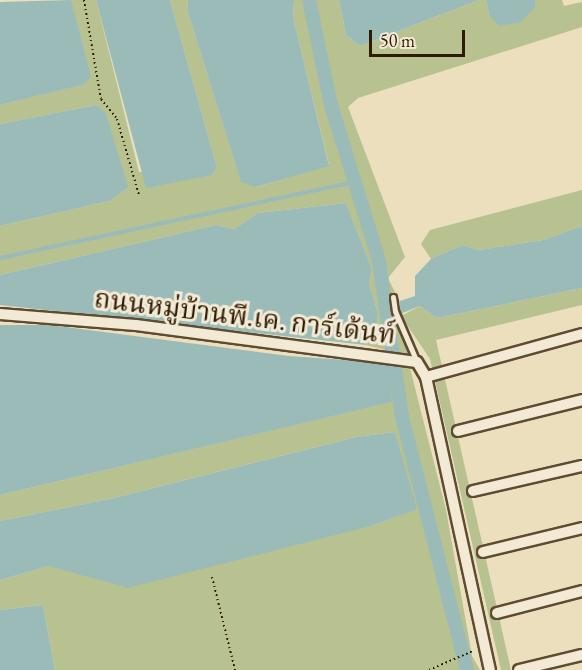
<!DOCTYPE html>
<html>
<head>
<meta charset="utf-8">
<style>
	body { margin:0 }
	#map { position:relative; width:582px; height:670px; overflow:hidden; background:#ebdfbe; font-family:"EB Garamond","Noto Serif Thai",serif }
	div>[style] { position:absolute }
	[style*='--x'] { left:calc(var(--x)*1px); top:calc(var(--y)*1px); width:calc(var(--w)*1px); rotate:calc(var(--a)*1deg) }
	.green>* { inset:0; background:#b8c190 }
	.water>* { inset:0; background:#9abbb8 }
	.stream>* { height:4px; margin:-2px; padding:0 2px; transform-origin:2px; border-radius:2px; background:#9abbb8 }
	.canal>* { height:14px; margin:-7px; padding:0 7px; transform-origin:7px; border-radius:7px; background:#9abbb8 }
	.path>* { height:2px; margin-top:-1px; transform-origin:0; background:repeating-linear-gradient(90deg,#301a00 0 1.5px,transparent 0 4.5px) }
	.roads { filter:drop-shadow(2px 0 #5f4b30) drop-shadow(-2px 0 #5f4b30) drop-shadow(0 2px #5f4b30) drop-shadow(0 -2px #5f4b30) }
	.lane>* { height:5px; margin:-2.5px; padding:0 2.5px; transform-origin:2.5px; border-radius:2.5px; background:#f2ead5 }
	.street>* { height:10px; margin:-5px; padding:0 5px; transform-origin:5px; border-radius:5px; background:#f2ead5 }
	span { translate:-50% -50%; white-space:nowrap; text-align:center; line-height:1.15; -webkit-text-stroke:6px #f2ead5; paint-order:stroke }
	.street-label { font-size:27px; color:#301a00 }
	.scale { position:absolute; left:369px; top:30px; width:96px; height:27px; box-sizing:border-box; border:3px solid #301a00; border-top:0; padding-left:8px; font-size:18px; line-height:21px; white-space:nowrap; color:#301a00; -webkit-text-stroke:4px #f2ead5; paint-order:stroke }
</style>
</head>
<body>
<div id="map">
	<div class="green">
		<div style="clip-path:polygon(71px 0,96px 0,139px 172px,212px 175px,217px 168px,170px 0,188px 0,187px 9px,241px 181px,257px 187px,329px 165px,293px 17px,294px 0,339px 0,346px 35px,360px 46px,479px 0,486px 0,489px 15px,535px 7px,535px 0,562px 0,564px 6px,582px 2px,582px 27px,358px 98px,348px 107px,405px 257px,388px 278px,402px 306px,398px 323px,411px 353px,402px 354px,366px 345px,376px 334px,378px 314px,369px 283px,372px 269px,346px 203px,258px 213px,234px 229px,216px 225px,0 275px,0 226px,109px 201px,96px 105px,0 124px,0 105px,81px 85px)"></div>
		<div style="clip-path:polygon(582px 190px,582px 226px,543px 240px,479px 250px,462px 245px,431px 259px,421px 244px,430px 230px)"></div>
		<div style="clip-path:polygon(582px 288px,582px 305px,436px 340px,511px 670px,501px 670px,430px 359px,401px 316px,420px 306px,437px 318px)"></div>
		<div style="clip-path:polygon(388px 363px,410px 368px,446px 510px,472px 656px,480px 670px,55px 670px,43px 605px,0 610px,0 580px,49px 566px,67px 567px,374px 525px,416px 509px,395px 432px,356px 437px,114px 498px,0 521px,0 495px,391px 402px)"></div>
	</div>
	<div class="water">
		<div style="clip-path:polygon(71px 0,91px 77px,82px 85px,0 105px,0 2px)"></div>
		<div style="clip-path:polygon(96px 0,170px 0,217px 168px,212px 175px,146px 188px)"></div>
		<div style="clip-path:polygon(188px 0,294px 0,293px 17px,329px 166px,256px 187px,241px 182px,187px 9px)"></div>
		<div style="clip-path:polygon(339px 0,479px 0,360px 46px,346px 35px)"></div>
		<div style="clip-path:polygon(486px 0,535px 0,535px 7px,521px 22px,499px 26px,489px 15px)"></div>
		<div style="clip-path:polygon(96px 105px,106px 114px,128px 187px,109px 201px,0 226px,0 124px)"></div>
		<div style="clip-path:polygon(346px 203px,372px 269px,369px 283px,378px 314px,376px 334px,366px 345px,0 305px,0 275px,216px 225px,234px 229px,258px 213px)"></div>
		<div style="clip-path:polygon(582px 226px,582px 288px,437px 318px,420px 306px,400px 314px,400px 301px,415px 296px,415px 276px,431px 259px,462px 245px,479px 250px,543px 240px)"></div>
		<div style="clip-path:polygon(0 325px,50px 325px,289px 356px,388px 363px,392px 402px,0 495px)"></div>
		<div style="clip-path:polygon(395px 432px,417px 509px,374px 525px,128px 588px,49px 566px,0 580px,0 521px,114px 498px,356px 437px)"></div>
		<div style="clip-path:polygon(43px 605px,55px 670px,0 670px,0 610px)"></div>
	</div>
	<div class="stream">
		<div style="--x:0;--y:258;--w:363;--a:-12.1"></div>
	</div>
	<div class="canal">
		<div style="--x:309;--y:0;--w:107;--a:78.2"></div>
		<div style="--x:331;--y:105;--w:163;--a:72.9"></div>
		<div style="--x:379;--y:261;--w:158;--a:81.6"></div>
		<div style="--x:402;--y:417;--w:261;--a:75.6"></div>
	</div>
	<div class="path">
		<div style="--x:84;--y:0;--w:100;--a:80.3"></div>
		<div style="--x:101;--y:99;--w:26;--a:51"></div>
		<div style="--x:117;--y:119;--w:79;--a:73.9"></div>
		<div style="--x:212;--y:577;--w:96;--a:76.1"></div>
		<div style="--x:429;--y:670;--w:48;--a:-23.4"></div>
	</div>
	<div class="roads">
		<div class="lane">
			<div style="--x:393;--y:297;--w:14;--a:82"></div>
			<div style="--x:395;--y:311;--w:56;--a:66.7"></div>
		</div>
		<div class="street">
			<div style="--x:0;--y:314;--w:136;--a:4.6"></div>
			<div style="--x:136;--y:325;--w:283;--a:7.5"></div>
			<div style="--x:417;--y:362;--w:17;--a:59"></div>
			<div style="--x:426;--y:377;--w:300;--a:77.7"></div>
			<div style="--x:426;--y:377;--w:162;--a:-15.4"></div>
			<div style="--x:458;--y:431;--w:128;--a:-14"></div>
			<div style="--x:473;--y:491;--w:112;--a:-12.9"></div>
			<div style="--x:483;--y:552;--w:102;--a:-13.6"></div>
			<div style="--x:497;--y:613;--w:88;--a:-14.5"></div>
			<div style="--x:519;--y:670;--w:65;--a:-13.4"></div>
		</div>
	</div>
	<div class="street-label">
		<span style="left:245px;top:316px;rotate:7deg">ถนนหมู่บ้านพี.เค. การ์เด้นท์</span>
	</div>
	<div class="scale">50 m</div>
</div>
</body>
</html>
